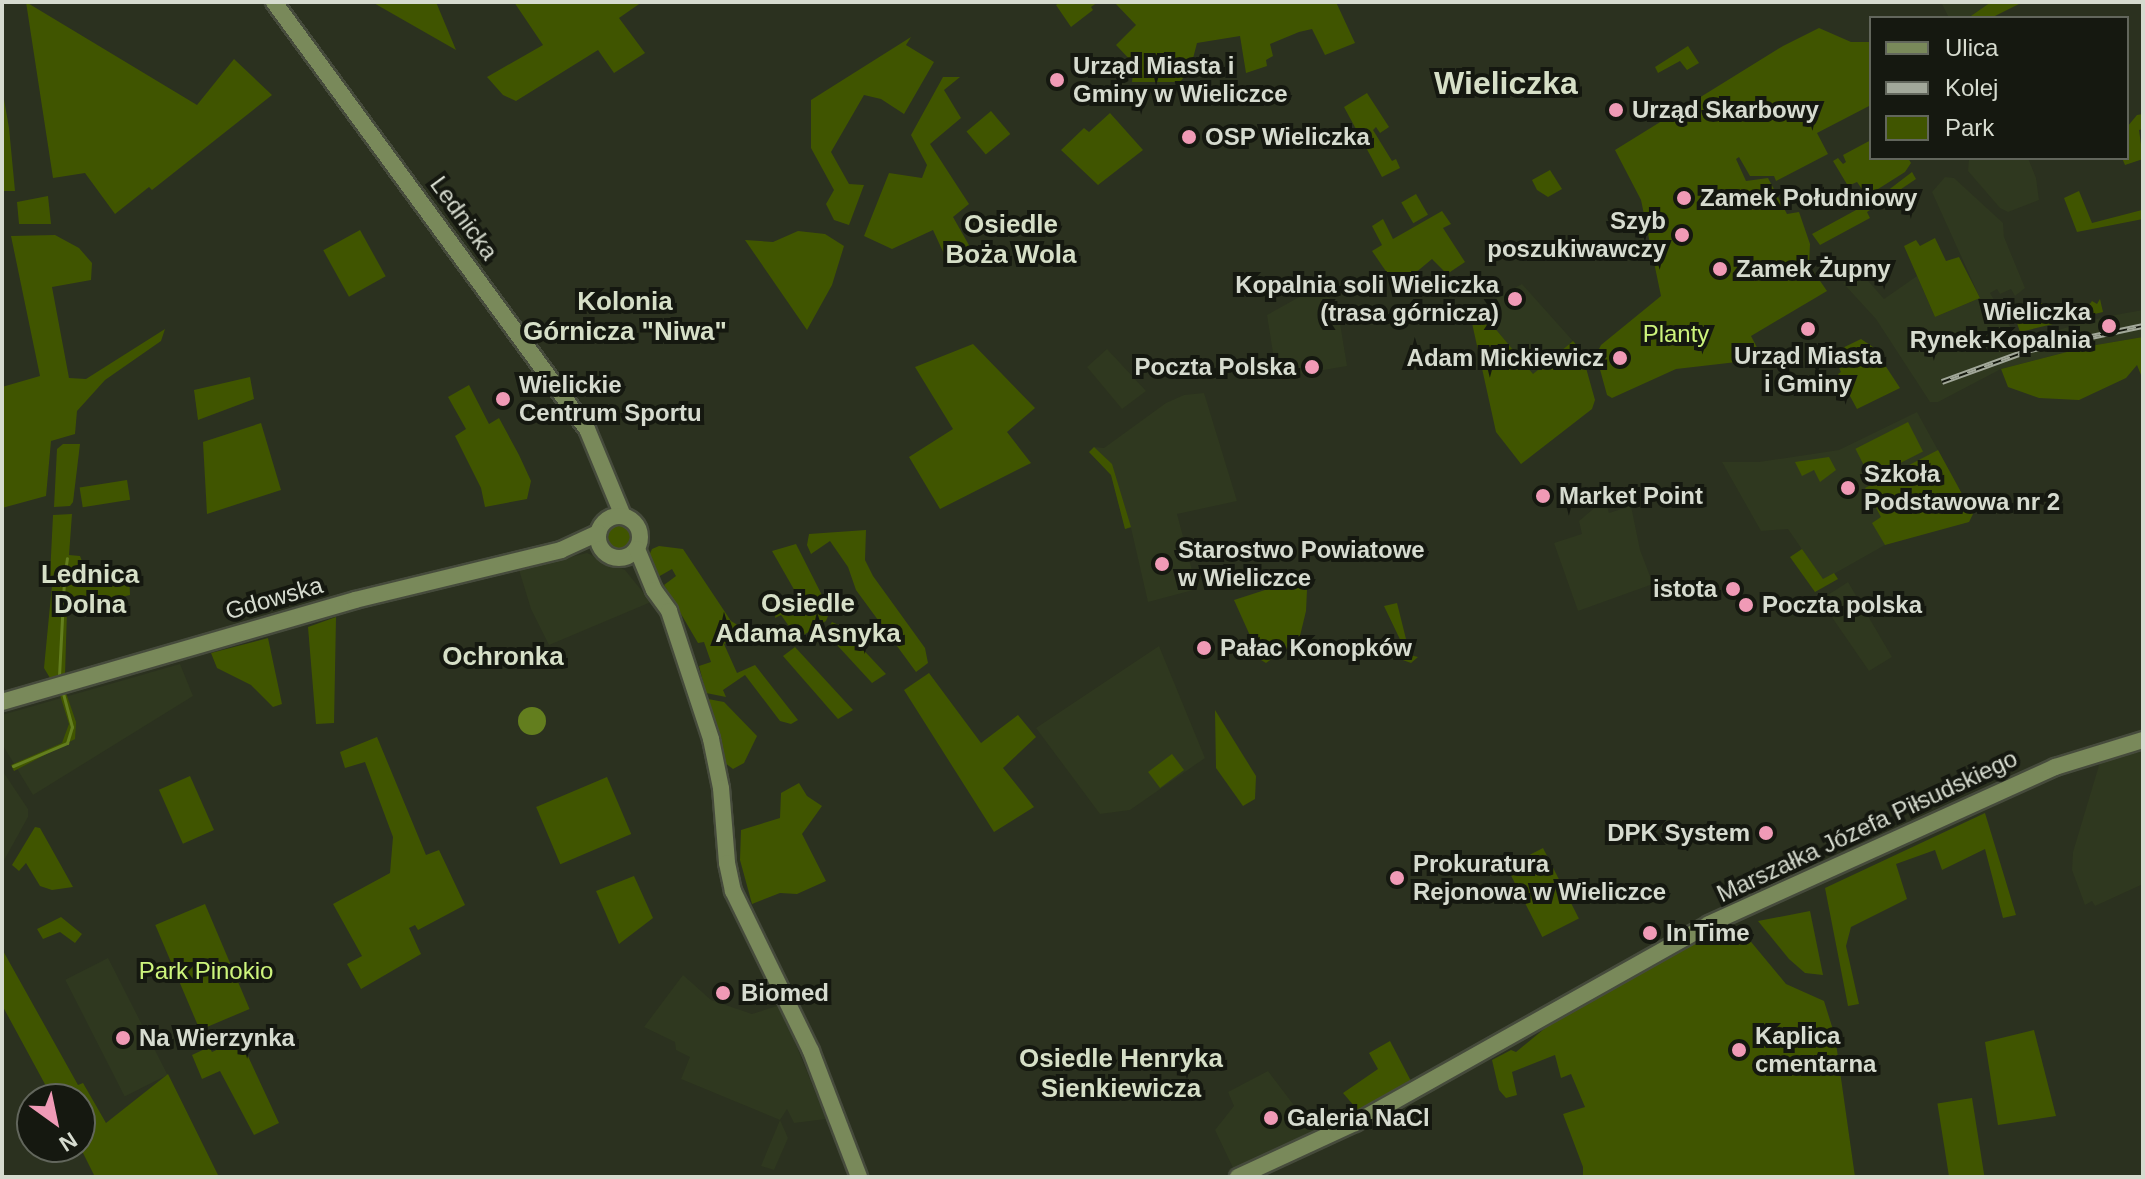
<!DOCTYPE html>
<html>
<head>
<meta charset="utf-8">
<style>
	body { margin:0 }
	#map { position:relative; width:2145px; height:1179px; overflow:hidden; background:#2b311f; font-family:Helvetica,sans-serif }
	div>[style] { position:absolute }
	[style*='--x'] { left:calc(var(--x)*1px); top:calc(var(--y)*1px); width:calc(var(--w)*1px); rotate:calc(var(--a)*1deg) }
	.built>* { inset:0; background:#2f381f; transform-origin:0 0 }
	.green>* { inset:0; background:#405500; transform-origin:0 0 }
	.round { border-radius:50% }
	.water>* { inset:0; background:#637e1e }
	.stream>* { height:3px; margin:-1.5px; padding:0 1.5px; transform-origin:1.5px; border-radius:1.5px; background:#637e1e }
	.roads { filter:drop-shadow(2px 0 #464b3c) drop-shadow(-2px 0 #464b3c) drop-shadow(0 2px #464b3c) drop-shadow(0 -2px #464b3c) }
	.major>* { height:16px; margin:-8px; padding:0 8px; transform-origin:8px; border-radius:8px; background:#79895a }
	.major>.ring { margin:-8px; padding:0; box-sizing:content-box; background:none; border:16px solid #79895a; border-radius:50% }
	.rail>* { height:6px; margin-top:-3px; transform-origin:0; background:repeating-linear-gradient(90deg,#151810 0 9px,#a2a89a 0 18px); box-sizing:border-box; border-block:2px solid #a2a89a }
	.dots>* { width:22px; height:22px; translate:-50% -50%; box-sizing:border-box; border:4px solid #151810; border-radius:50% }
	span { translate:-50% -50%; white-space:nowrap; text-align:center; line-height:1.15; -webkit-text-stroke:8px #151810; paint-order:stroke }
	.poi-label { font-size:24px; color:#d6dbcf; font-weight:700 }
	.left { translate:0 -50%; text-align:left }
	.right { translate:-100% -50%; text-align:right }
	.street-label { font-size:24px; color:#d6dbcf }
	.park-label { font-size:24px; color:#cdf47c }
	.neighbourhood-label { font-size:26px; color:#d6dfc7; font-weight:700 }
	.district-label { font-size:32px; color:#d6dfc7; font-weight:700 }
	.frame { position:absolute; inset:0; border:4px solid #d6dbcf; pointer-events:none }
	.legend { position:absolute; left:1869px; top:16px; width:260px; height:144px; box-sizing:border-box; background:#151810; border:2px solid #62665c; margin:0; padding:10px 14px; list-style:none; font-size:24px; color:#d6dbcf }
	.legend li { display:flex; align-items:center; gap:16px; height:40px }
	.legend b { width:40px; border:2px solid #62665c }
	.north { position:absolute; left:16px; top:1083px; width:80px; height:80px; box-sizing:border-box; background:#151810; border:2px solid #62665c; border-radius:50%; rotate:147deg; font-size:22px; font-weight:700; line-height:32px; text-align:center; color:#d6dbcf }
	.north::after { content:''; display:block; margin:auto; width:28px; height:36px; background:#f09ab6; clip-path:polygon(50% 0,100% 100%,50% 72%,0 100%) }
</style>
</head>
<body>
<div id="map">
	<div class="built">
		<div style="clip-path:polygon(1941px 2px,1991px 2px,1968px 18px,1949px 18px)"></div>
		<div style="clip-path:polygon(1969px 158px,2028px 158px,2036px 178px,2039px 200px,2008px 212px,2000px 208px,1968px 171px)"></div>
		<div style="clip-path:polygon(1945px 177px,1954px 178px,2003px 223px,2004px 237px,2025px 288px,2015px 296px,2011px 289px,2000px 294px,1997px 289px,1990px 293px,2017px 338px,2023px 340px,2104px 317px,2143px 310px,2143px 337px,2090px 346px,2001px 369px,1938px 402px,1930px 402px,1876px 319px,1843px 283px,1863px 275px,1884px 299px,1917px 276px,1935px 317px,1980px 298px,1932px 192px)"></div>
		<div style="clip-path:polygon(1522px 284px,1573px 341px,1533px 375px,1478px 308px)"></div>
		<div style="clip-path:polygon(1319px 286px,1348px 319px,1340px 323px,1347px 366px,1277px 378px,1267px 315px)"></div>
		<div style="clip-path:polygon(1107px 349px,1146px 391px,1122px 409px,1087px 367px)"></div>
		<div style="clip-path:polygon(1204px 393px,1237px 501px,1177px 514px,1197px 589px,1148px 602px,1131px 528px,1125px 529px,1111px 475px,1089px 452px,1094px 447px,1104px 448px,1166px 403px,1184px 395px)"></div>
		<div style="clip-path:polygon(1917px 412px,1973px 514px,1969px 522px,1892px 541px,1823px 580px,1788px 529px,1761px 531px,1722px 462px,1759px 462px,1839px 450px)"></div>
		<div style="clip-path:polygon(1605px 499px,1609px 513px,1631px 506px,1640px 550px,1653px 584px,1578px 611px,1554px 543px,1582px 534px,1579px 521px)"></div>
		<div style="clip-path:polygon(587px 553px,625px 570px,651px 602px,549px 645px,531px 609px,519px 570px)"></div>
		<div style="clip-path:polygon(1848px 582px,1892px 657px,1869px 671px,1820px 600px)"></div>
		<div style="clip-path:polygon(1159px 646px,1205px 758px,1130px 810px,1100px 814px,1036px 728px)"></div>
		<div style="clip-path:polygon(180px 664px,193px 696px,33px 795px,2px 744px,2px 715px)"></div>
		<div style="clip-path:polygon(2143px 751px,2143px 884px,2095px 906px,2092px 901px,2085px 905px,2072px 870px,2073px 852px,2100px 762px)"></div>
		<div style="clip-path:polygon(2px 770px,28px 809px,28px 817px,2px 864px)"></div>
		<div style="left:108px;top:958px;width:131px;height:48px;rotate:63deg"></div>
		<div style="clip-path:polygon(683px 975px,711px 1000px,752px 1014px,780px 1005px,826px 1119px,794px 1123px,787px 1109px,780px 1120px,788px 1138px,774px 1170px,761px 1166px,780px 1120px,681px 1079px,690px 1057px,676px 1050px,675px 1042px,644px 1027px)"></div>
		<div style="clip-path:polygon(1268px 1071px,1318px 1137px,1235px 1172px,1215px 1130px,1234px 1106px,1228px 1092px)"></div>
	</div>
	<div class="green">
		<div style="clip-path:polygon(26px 2px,197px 105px,234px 59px,272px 95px,152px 190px,149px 187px,115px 214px,85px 173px,53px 178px)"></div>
		<div style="clip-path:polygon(372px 2px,436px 2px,456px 50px)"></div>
		<div style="clip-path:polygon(514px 2px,642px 2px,619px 18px,645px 53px,614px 73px,598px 50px,516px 101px,503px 95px,487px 77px,543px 45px)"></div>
		<div style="clip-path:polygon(1060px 2px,1098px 2px,1091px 7px,1093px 10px,1071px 27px,1056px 5px)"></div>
		<div style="clip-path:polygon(1114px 2px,1336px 2px,1355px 43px,1325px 55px,1312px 29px,1299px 32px,1270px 44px,1273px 56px,1266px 60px,1267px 66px,1246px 73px,1240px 36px,1197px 43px,1190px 70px,1180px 82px,1132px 82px,1134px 64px,1116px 45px,1136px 25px)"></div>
		<div style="clip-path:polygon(1991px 2px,2023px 2px,1991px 18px,1968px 18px)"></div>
		<div style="clip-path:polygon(1819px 28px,1851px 42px,1871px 42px,1871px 105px,1817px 133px,1828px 154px,1776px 181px,1774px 176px,1750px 176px,1739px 157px,1736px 159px,1746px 181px,1768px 178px,1787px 214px,1799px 212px,1810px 244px,1809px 265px,1827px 291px,1751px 336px,1763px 359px,1676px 369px,1612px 398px,1607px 395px,1596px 355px,1601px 345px,1661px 296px,1641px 200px,1615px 150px,1783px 46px)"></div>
		<div style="clip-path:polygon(911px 37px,906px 45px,934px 62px,904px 114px,881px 99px,864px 95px,831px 152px,849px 184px,864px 185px,849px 225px,834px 220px,826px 204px,834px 190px,811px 148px,811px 100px)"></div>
		<div style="clip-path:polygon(1688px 46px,1699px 63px,1687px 70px,1680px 61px,1658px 73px,1655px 67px)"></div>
		<div style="clip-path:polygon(943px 77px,960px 77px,944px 90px,961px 118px,930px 144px,969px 204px,953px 217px,978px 261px,950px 267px,933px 230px,892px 249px,864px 236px,889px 173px,922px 178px,927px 165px,911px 135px)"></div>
		<div style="clip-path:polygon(2px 88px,9px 128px,15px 191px,2px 191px)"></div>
		<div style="clip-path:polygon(1367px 93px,1389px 127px,1380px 133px,1376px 127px,1373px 130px,1392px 161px,1396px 159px,1400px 168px,1382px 177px,1344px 107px)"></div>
		<div style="left:991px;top:111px;width:30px;height:32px;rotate:50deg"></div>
		<div style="clip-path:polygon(1110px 113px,1143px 150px,1098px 185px,1061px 150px,1084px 128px,1089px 132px)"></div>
		<div style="clip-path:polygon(2143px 114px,2143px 129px,2139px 130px,2143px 159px,2125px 165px,2122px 158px,2127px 158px,2127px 127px,2137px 115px)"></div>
		<div style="clip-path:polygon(1871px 140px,1871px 158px,1908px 158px,1911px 163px,1905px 172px,1867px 196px,1857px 182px,1848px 186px,1833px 161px,1838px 158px,1843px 164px,1846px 162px,1843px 155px)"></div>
		<div style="clip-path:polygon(1550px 170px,1562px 189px,1548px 197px,1537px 190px,1532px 180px)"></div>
		<div style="clip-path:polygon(1912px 172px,1916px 179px,1867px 212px,1870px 218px,1820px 245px,1812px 234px,1878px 198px)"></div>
		<div style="clip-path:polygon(2079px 191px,2092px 223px,2142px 210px,2143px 219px,2077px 232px,2064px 198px)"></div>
		<div style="left:1416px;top:194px;width:24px;height:17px;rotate:60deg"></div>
		<div style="clip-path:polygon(48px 196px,51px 224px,19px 224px,17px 202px)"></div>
		<div style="clip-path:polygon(1442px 211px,1451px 224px,1443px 228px,1465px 262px,1447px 274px,1432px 259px,1414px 274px,1420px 282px,1414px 288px,1394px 283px,1372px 251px,1382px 245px,1372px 226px,1383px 219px,1393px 239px)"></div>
		<div style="left:360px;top:230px;width:53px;height:42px;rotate:61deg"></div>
		<div style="clip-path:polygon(798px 231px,825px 234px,844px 246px,832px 285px,807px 330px,745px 240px,773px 242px)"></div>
		<div style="clip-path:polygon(55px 235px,79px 248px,92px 263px,91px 280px,52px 287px,69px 378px,86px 379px,165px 329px,161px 341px,105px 380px,77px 411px,75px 434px,51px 441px,46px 496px,2px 508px,2px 387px,40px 376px,11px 236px)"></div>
		<div style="clip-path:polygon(1935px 238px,1946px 261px,1959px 257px,1980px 298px,1935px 317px,1904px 246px,1916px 240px,1920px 246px)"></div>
		<div style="clip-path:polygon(2033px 298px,2056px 312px,2060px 307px,2073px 309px,2076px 304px,2089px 305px,2092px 301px,2097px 304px,2100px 299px,2103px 312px,2020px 332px,2014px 314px,2035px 307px)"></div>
		<div style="clip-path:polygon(1478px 308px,1533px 374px,1573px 341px,1581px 350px,1595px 400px,1592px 409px,1521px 464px,1496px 432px,1470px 314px)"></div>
		<div style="clip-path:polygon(2143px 337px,2143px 380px,2137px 365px,2126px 378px,2079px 400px,2039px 398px,2008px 387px,2001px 369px,2090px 346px)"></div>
		<div style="clip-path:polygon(1861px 339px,1873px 347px,1900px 388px,1857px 409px,1838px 374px,1841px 372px,1832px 353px)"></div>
		<div style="clip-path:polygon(973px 344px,1035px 408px,1007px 432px,1031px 463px,940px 509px,909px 457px,953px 429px,915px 367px)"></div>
		<div style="clip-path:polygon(250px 377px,254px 399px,198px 420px,194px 390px)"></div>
		<div style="clip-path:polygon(469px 385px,489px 424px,499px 418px,519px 455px,531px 481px,527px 499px,485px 507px,481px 488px,455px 436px,466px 429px,448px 397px)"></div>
		<div style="left:1908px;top:422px;width:33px;height:59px;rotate:63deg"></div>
		<div style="clip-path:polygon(261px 423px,281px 490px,207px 514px,203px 442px)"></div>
		<div style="clip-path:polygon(63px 444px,80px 444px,73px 502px,70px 506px,54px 507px,57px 449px)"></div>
		<div style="clip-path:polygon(1094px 447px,1112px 464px,1131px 527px,1125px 529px,1111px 475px,1089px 452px)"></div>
		<div style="clip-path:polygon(1938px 450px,1973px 514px,1969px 522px,1885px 545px,1872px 523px,1881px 517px,1865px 488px)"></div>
		<div style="clip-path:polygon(1829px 457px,1836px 470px,1820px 482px,1814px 470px,1802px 476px,1795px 462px)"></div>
		<div style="left:127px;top:480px;width:20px;height:48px;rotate:81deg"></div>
		<div style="clip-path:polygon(72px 514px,69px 555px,80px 556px,85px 569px,50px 576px,53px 515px)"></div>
		<div class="round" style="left:604px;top:522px;width:30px;height:30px"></div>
		<div style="clip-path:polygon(866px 530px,865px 560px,873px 576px,925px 648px,928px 663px,916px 672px,856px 590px,848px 567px,830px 541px,811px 554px,807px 545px,809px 534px)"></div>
		<div style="clip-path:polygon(796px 544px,830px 611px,826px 621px,802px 636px,795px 633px,800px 627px,793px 632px,781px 615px,775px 618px,776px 595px,785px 604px,801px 592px,796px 593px,772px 551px)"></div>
		<div style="clip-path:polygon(659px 546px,683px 549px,731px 621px,749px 632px,724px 644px,737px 673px,755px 665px,798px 720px,791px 724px,780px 721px,745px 675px,723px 690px,726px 697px,706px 693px,699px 666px,711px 662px,704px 642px,698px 643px,664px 585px,676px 576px,672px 569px,658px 577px,647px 560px,652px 549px)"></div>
		<div style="clip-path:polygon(1802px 549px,1823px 579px,1834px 573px,1838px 579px,1815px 592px,1790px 557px)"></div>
		<div style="clip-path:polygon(129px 569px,130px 595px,67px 610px,65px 675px,50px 678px,44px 668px,52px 585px)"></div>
		<div style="clip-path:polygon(1302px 578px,1307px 590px,1306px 611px,1299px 640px,1266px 663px,1261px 660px,1234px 600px)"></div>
		<div style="clip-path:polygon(1397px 603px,1410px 655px,1418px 657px,1411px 663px,1400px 659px,1400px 654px,1407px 654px,1384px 606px)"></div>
		<div style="clip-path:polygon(336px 617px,334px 723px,316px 724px,308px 627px)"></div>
		<div style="clip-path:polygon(832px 622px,841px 626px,886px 674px,872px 683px,825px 632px)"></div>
		<div style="clip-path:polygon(268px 638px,282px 704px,273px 707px,251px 685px,217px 668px,211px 653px)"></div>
		<div style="clip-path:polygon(795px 647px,853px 710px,838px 719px,783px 656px)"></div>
		<div style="clip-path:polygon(929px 673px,981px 743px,1018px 715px,1036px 737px,1003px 768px,1034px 807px,994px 832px,904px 690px)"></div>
		<div style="clip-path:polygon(66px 693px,76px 722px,75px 739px,14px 771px,11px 765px,62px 743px,69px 724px,60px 695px)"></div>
		<div style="clip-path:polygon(708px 699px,724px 702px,757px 736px,744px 763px,733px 769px,725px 763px)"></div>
		<div style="clip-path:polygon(1215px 710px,1256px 776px,1255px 799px,1243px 806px,1216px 768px)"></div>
		<div style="clip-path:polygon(377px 737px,426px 855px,439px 850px,465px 905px,418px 930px,415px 925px,409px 928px,421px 954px,361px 989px,347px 964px,362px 956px,333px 904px,390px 873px,393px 837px,365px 762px,345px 768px,340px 752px)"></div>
		<div style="left:1172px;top:754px;width:20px;height:30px;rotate:53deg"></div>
		<div style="left:190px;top:776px;width:59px;height:34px;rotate:66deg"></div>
		<div style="left:607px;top:777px;width:62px;height:77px;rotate:67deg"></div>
		<div style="clip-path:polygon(799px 783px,807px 796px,822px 806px,802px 834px,826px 881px,797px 894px,780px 893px,752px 904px,740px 860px,741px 830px,780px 818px,781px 793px)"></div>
		<div style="clip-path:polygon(1985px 813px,2016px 915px,2003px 918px,1985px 849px,1942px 870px,1935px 850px,1896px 864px,1907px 899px,1851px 927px,1846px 946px,1859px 1004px,1848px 1006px,1825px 888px)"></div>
		<div style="clip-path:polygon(35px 827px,40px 828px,73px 887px,52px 890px,40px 886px,26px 863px,19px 871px,12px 865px)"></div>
		<div style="left:1543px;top:848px;width:79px;height:41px;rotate:63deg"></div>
		<div style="clip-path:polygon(634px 876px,653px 918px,619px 944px,596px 891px)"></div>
		<div style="left:205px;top:904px;width:114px;height:54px;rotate:67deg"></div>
		<div style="clip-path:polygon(1810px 911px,1823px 975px,1805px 973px,1789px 959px,1758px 921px)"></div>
		<div style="clip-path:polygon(61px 917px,82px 934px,75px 943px,60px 932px,43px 939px,37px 929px)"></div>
		<div style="clip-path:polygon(1742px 931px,1786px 984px,1824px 1001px,1835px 1036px,1855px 1177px,1583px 1177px,1583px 1167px,1563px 1114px,1585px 1107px,1571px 1074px,1561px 1078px,1555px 1055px,1512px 1072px,1517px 1095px,1506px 1098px,1499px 1090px,1492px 1060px,1511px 1050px,1516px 1052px,1550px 1024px,1710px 935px,1713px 938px)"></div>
		<div style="clip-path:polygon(2px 949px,78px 1085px,83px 1083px,106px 1123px,168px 1074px,219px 1177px,95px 1177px,80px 1147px,80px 1099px,53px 1099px,2px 1005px)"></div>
		<div style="clip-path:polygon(2034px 1030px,2056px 1116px,1998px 1125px,1985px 1042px)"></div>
		<div style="clip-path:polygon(240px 1039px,279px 1123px,254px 1135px,220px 1071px,202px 1079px,192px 1055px,209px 1047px,212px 1052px)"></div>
		<div style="clip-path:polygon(1390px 1041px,1412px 1083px,1361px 1114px,1343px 1093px,1378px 1069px,1369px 1053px)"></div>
		<div style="left:1972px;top:1098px;width:80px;height:35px;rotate:81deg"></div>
	</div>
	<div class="water">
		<div class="round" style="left:518px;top:707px;width:28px;height:28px"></div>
	</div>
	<div class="stream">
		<div style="--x:65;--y:572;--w:14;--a:-82"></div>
		<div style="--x:59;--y:676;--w:96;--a:-87"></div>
		<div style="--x:13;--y:766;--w:59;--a:-23.1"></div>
		<div style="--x:67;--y:743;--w:17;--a:-73"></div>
		<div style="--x:72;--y:727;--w:34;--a:-105"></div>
	</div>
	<div class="roads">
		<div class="major">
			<div style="--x:274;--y:2;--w:529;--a:53.76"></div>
			<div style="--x:587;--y:429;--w:94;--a:67.5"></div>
			<div class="ring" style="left:598px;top:516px;width:26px;height:26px"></div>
			<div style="--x:637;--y:549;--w:44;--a:67.5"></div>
			<div style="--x:654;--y:590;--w:26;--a:54"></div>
			<div style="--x:669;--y:611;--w:135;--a:71.8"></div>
			<div style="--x:711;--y:739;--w:50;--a:78.5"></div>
			<div style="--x:721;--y:788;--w:75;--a:85.4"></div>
			<div style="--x:727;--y:863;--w:29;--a:78"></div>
			<div style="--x:733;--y:891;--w:178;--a:64"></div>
			<div style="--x:811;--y:1051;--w:135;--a:69.1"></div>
			<div style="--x:2;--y:702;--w:367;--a:-16.1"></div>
			<div style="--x:355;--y:600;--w:212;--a:-13.6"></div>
			<div style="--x:561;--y:550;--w:41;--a:-24.7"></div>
			<div style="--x:1238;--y:1177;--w:129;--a:-24.8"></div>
			<div style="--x:1355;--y:1123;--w:406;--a:-29.3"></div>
			<div style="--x:1709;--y:924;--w:380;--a:-24.4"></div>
			<div style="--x:2055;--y:767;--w:92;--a:-17.1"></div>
		</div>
	</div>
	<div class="rail">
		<div style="--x:1942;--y:382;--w:94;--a:-20"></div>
		<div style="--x:2030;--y:350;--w:116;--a:-12"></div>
	</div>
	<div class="dots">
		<div style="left:1057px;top:80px;background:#f09ab6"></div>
		<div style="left:1616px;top:110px;background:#f09ab6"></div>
		<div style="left:1189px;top:137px;background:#f09ab6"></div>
		<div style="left:1684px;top:198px;background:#f09ab6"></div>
		<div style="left:1682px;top:235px;background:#f09ab6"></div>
		<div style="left:1720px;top:269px;background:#f09ab6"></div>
		<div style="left:1515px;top:299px;background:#f09ab6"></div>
		<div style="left:2109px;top:326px;background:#f09ab6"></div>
		<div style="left:1808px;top:329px;background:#f09ab6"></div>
		<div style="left:1620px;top:358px;background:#f09ab6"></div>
		<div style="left:1312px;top:367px;background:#f09ab6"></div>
		<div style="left:503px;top:399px;background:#f09ab6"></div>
		<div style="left:1848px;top:488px;background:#f09ab6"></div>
		<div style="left:1543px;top:496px;background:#f09ab6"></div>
		<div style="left:1162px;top:564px;background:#f09ab6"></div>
		<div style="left:1733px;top:589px;background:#f09ab6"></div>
		<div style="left:1746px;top:605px;background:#f09ab6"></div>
		<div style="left:1204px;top:648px;background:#f09ab6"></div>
		<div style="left:1766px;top:833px;background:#f09ab6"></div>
		<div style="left:1397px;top:878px;background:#f09ab6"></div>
		<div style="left:1650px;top:933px;background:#f09ab6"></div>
		<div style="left:723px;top:993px;background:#f09ab6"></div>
		<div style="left:123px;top:1038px;background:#f09ab6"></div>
		<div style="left:1739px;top:1050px;background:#f09ab6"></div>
		<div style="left:1271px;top:1118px;background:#f09ab6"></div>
	</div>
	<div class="poi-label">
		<span class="left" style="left:1073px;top:80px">Urząd Miasta i<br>Gminy w Wieliczce</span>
		<span class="left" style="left:1632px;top:110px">Urząd Skarbowy</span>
		<span class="left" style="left:1205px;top:137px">OSP Wieliczka</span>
		<span class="left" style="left:1700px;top:198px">Zamek Południowy</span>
		<span class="right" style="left:1666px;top:235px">Szyb<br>poszukiwawczy</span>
		<span class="left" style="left:1736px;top:269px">Zamek Żupny</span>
		<span class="right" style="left:1499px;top:299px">Kopalnia soli Wieliczka<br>(trasa górnicza)</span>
		<span class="right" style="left:2091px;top:326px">Wieliczka<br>Rynek-Kopalnia</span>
		<span style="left:1808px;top:370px">Urząd Miasta<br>i Gminy</span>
		<span class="right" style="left:1604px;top:358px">Adam Mickiewicz</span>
		<span class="right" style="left:1296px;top:367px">Poczta Polska</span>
		<span class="left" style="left:519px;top:399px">Wielickie<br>Centrum Sportu</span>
		<span class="left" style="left:1864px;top:488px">Szkoła<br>Podstawowa nr 2</span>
		<span class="left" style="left:1559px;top:496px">Market Point</span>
		<span class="left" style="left:1178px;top:564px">Starostwo Powiatowe<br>w Wieliczce</span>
		<span class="right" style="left:1717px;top:589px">istota</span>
		<span class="left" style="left:1762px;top:605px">Poczta polska</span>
		<span class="left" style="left:1220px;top:648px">Pałac Konopków</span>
		<span class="right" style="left:1750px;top:833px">DPK System</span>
		<span class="left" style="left:1413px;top:878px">Prokuratura<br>Rejonowa w Wieliczce</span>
		<span class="left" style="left:1666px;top:933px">In Time</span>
		<span class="left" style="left:741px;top:993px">Biomed</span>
		<span class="left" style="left:1755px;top:1050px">Kaplica<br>cmentarna</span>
		<span class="left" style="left:139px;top:1038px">Na Wierzynka</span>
		<span class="left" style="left:1287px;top:1118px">Galeria NaCl</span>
	</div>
	<div class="street-label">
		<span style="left:464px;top:218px;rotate:54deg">Lednicka</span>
		<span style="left:274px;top:598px;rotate:-16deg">Gdowska</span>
		<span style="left:1867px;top:826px;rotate:-25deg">Marszałka Józefa Piłsudskiego</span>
	</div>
	<div class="park-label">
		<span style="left:1676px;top:334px">Planty</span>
		<span style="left:206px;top:971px">Park Pinokio</span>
	</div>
	<div class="neighbourhood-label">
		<span style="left:1011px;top:240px">Osiedle<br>Boża Wola</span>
		<span style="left:625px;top:317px">Kolonia<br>Górnicza "Niwa"</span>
		<span style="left:90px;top:590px">Lednica<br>Dolna</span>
		<span style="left:808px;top:619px">Osiedle<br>Adama Asnyka</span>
		<span style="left:503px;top:657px">Ochronka</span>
		<span style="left:1121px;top:1074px">Osiedle Henryka<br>Sienkiewicza</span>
	</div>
	<div class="district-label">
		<span style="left:1506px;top:83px">Wieliczka</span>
	</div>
	<div class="frame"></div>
	<ul class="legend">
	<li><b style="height:10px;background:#79895a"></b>Ulica</li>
	<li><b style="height:10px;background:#a2a89a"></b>Kolej</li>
	<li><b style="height:22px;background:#405500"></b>Park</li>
	</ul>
	<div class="north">N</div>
</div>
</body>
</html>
